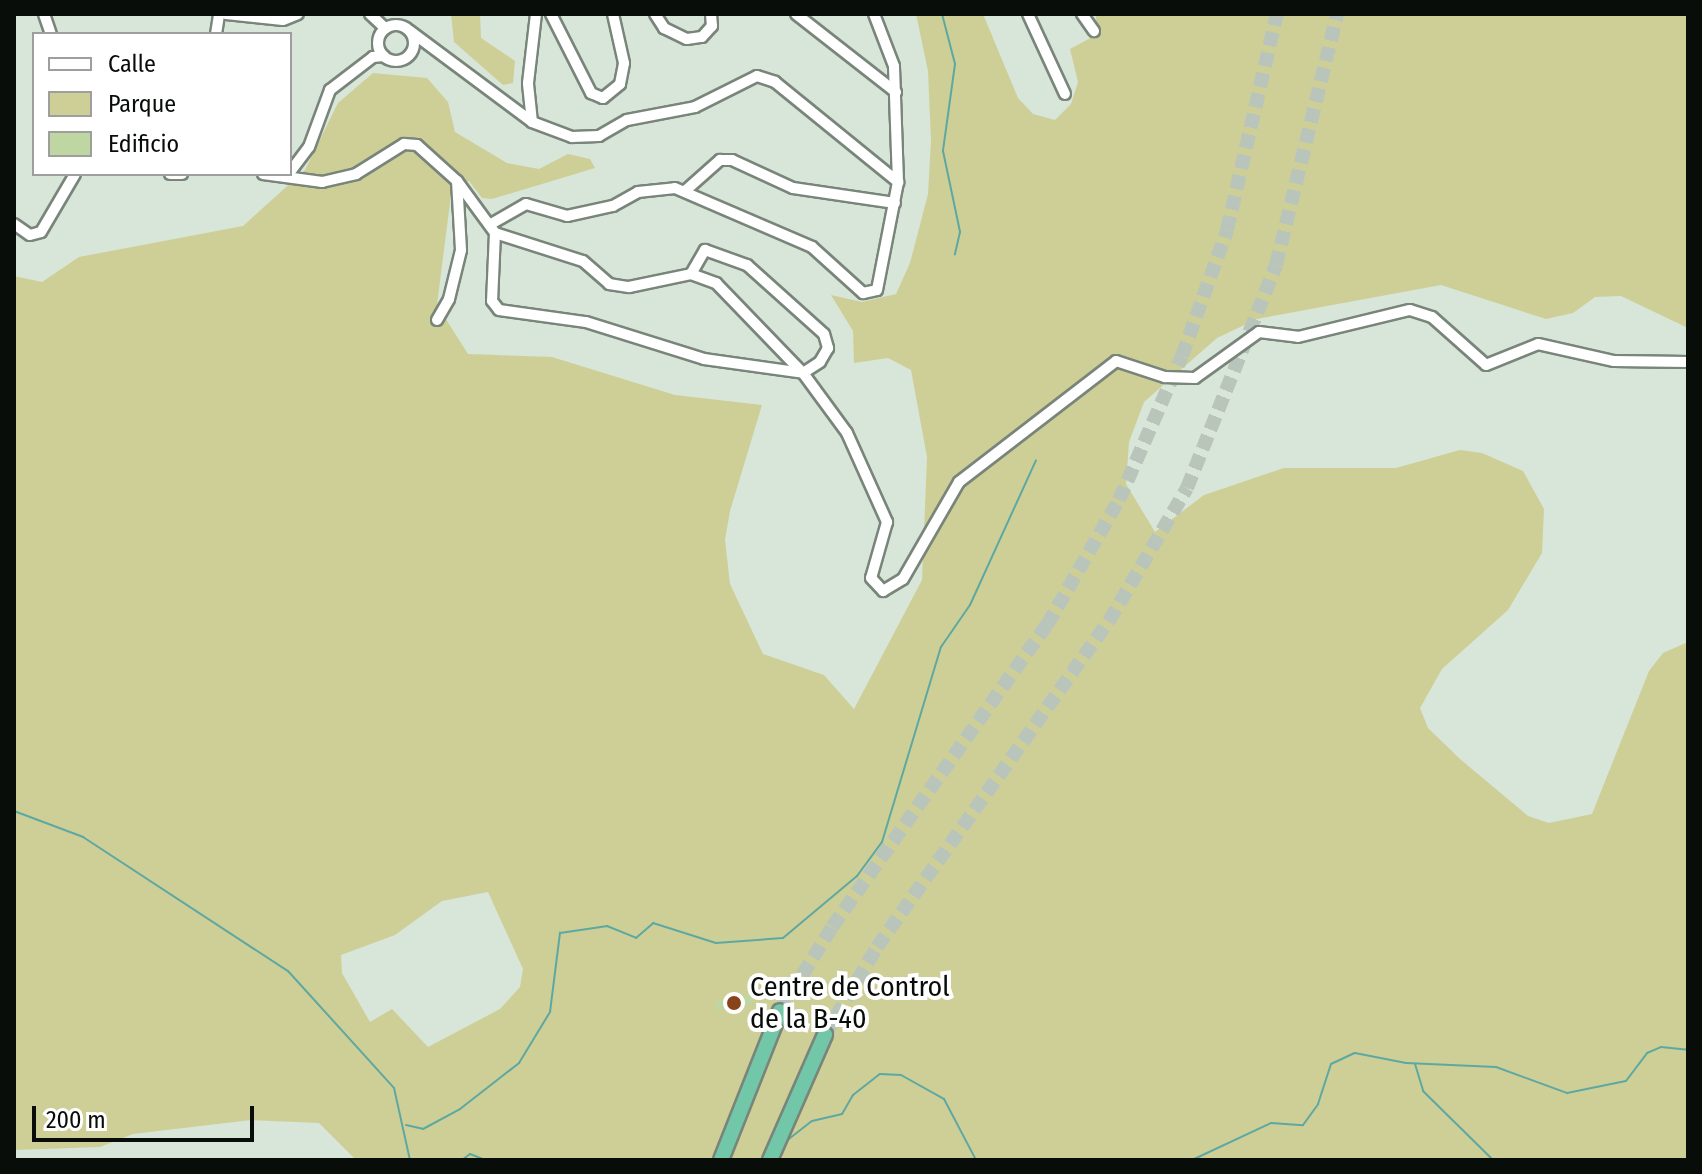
<!DOCTYPE html>
<html>
<head>
<meta charset="utf-8">
<style>
	body { margin:0 }
	#map { position:relative; width:1702px; height:1174px; overflow:hidden; background:#d8e5d9; font-family:"Fira Sans Condensed",sans-serif }
	div>[style] { position:absolute }
	[style*='--x'] { left:calc(var(--x)*1px); top:calc(var(--y)*1px); width:calc(var(--w)*1px); rotate:calc(var(--a)*1deg) }
	.green>* { inset:0; background:#cecf96 }
	.stream>* { height:2px; margin:-1px; padding:0 1px; transform-origin:1px; border-radius:1px; background:#5ea8a2 }
	.building>* { inset:0; background:#bdd6a2; transform-origin:0 0 }
	.highway-tunnel>* { height:14px; margin-top:-7px; transform-origin:0; background:repeating-linear-gradient(90deg,#b9c5ba 0 14px,transparent 0 21px) }
	.roads { filter:drop-shadow(2px 0 #79857a) drop-shadow(-2px 0 #79857a) drop-shadow(0 2px #79857a) drop-shadow(0 -2px #79857a) }
	.minor>* { height:10px; margin:-5px; padding:0 5px; transform-origin:5px; border-radius:5px; background:#fff }
	.minor>.ring { margin:-5px; padding:0; box-sizing:content-box; background:none; border:10px solid #fff; border-radius:50% }
	.highway>* { height:14px; margin:-7px; padding:0 7px; transform-origin:7px; border-radius:7px; background:#72c7a8 }
	.dots>* { width:22px; height:22px; translate:-50% -50%; box-sizing:border-box; border:4px solid #fff; border-radius:50% }
	span { translate:-50% -50%; white-space:nowrap; text-align:center; line-height:1.15; -webkit-text-stroke:8px #fff; paint-order:stroke }
	.poi-label { font-size:28px; color:#090d09 }
	.left { translate:0 -50%; text-align:left }
	.frame { position:absolute; inset:0; border:16px solid #090d09; pointer-events:none }
	.legend { position:absolute; left:32px; top:32px; width:260px; height:144px; box-sizing:border-box; background:#fff; border:2px solid #9d9e9d; margin:0; padding:10px 14px; list-style:none; font-size:24px; color:#090d09 }
	.legend li { display:flex; align-items:center; gap:16px; height:40px }
	.legend b { width:40px; border:2px solid #9d9e9d }
	.scale { position:absolute; left:32px; top:1106px; width:222px; height:36px; box-sizing:border-box; border:4px solid #090d09; border-top:0; padding-left:10px; font-size:24px; line-height:28px; white-space:nowrap; color:#090d09; -webkit-text-stroke:6px #fff; paint-order:stroke }
</style>
</head>
<body>
<div id="map">
	<div class="green">
		<div style="clip-path:polygon(451px 14px,480px 14px,481px 38px,515px 61px,513px 83px,503px 85px,454px 42px)"></div>
		<div style="clip-path:polygon(evenodd,916px 14px,983px 14px,1018px 98px,1033px 114px,1055px 120px,1071px 104px,1078px 82px,1070px 49px,1096px 35px,1096px 14px,1688px 14px,1688px 328px,1621px 296px,1595px 297px,1573px 313px,1546px 319px,1441px 285px,1257px 319px,1217px 338px,1144px 402px,1129px 442px,1126px 484px,1155px 532px,1204px 495px,1284px 468px,1396px 468px,1460px 450px,1482px 453px,1523px 471px,1544px 509px,1542px 553px,1508px 610px,1442px 669px,1420px 708px,1428px 728px,1460px 759px,1528px 816px,1549px 823px,1592px 814px,1649px 671px,1663px 653px,1688px 642px,1688px 1160px,356px 1160px,319px 1123px,251px 1120px,133px 1134px,100px 1147px,14px 1150px,14px 276px,42px 282px,79px 257px,243px 226px,305px 170px,338px 103px,373px 73px,427px 78px,448px 102px,455px 132px,507px 163px,539px 169px,568px 154px,590px 159px,595px 168px,492px 199px,482px 198px,469px 181px,452px 187px,437px 305px,468px 354px,552px 357px,675px 395px,762px 405px,730px 511px,725px 540px,730px 584px,763px 654px,824px 675px,854px 709px,922px 580px,927px 457px,911px 370px,888px 358px,854px 363px,853px 331px,831px 295px,862px 302px,896px 294px,910px 263px,928px 194px,931px 141px,928px 71px,916px 14px,488px 892px,523px 969px,520px 987px,500px 1009px,428px 1047px,392px 1009px,370px 1022px,342px 973px,341px 955px,395px 935px,442px 901px,488px 892px)"></div>
	</div>
	<div class="stream">
		<div style="--x:942;--y:14;--w:52;--a:75.4"></div>
		<div style="--x:955;--y:64;--w:88;--a:97.9"></div>
		<div style="--x:943;--y:151;--w:83;--a:78.1"></div>
		<div style="--x:960;--y:232;--w:23;--a:103"></div>
		<div style="--x:14;--y:811;--w:74;--a:20.6"></div>
		<div style="--x:83;--y:837;--w:245;--a:33.2"></div>
		<div style="--x:288;--y:971;--w:158;--a:47.8"></div>
		<div style="--x:394;--y:1088;--w:74;--a:77.5"></div>
		<div style="--x:1415;--y:1064;--w:28;--a:73"></div>
		<div style="--x:1423;--y:1091;--w:98;--a:44.6"></div>
		<div style="--x:406;--y:1125;--w:17;--a:13"></div>
		<div style="--x:423;--y:1129;--w:42;--a:-28.4"></div>
		<div style="--x:460;--y:1109;--w:75;--a:-37.9"></div>
		<div style="--x:519;--y:1063;--w:60;--a:-58.7"></div>
		<div style="--x:550;--y:1012;--w:80;--a:-82.8"></div>
		<div style="--x:560;--y:933;--w:48;--a:-8.5"></div>
		<div style="--x:607;--y:926;--w:31;--a:22"></div>
		<div style="--x:636;--y:938;--w:23;--a:-41"></div>
		<div style="--x:653;--y:923;--w:66;--a:17.6"></div>
		<div style="--x:716;--y:943;--w:67;--a:-4.3"></div>
		<div style="--x:783;--y:938;--w:97;--a:-40"></div>
		<div style="--x:857;--y:876;--w:42;--a:-53.7"></div>
		<div style="--x:882;--y:842;--w:204;--a:-73.2"></div>
		<div style="--x:941;--y:647;--w:51;--a:-55.4"></div>
		<div style="--x:970;--y:605;--w:159;--a:-65.5"></div>
		<div style="--x:785;--y:1142;--w:34;--a:-38"></div>
		<div style="--x:812;--y:1121;--w:31;--a:-13"></div>
		<div style="--x:842;--y:1114;--w:22;--a:-60"></div>
		<div style="--x:853;--y:1095;--w:34;--a:-38"></div>
		<div style="--x:880;--y:1074;--w:21;--a:3"></div>
		<div style="--x:901;--y:1075;--w:49;--a:29.2"></div>
		<div style="--x:944;--y:1099;--w:69;--a:62.3"></div>
		<div style="--x:462;--y:1160;--w:10;--a:-37"></div>
		<div style="--x:470;--y:1154;--w:17;--a:21"></div>
		<div style="--x:1192;--y:1160;--w:87;--a:-25.1"></div>
		<div style="--x:1271;--y:1123;--w:32;--a:4"></div>
		<div style="--x:1303;--y:1125;--w:26;--a:-54"></div>
		<div style="--x:1318;--y:1104;--w:42;--a:-72"></div>
		<div style="--x:1331;--y:1064;--w:26;--a:-25"></div>
		<div style="--x:1355;--y:1053;--w:52;--a:11.1"></div>
		<div style="--x:1406;--y:1063;--w:90;--a:2.5"></div>
		<div style="--x:1496;--y:1067;--w:76;--a:20.1"></div>
		<div style="--x:1567;--y:1093;--w:60;--a:-11.5"></div>
		<div style="--x:1626;--y:1081;--w:35;--a:-53"></div>
		<div style="--x:1647;--y:1053;--w:15;--a:-23"></div>
		<div style="--x:1661;--y:1047;--w:27;--a:6"></div>
	</div>
	<div class="building">
		<div style="left:751px;top:994px;width:10px;height:36px;rotate:79deg"></div>
	</div>
	<div class="highway-tunnel">
		<div style="--x:780;--y:1011;--w:99;--a:-58.2"></div>
		<div style="--x:832;--y:927;--w:371;--a:-54.6"></div>
		<div style="--x:1047;--y:625;--w:144;--a:-60.1"></div>
		<div style="--x:1119;--y:500;--w:157;--a:-66.4"></div>
		<div style="--x:1182;--y:356;--w:134;--a:-70.3"></div>
		<div style="--x:1227;--y:230;--w:222;--a:-77"></div>
		<div style="--x:825;--y:1035;--w:102;--a:-59.4"></div>
		<div style="--x:877;--y:947;--w:400;--a:-54.6"></div>
		<div style="--x:1109;--y:621;--w:154;--a:-59.6"></div>
		<div style="--x:1187;--y:488;--w:240;--a:-68.2"></div>
		<div style="--x:1276;--y:265;--w:258;--a:-76.3"></div>
	</div>
	<div class="roads">
		<div class="minor">
			<div style="--x:44;--y:14;--w:21;--a:71"></div>
			<div style="--x:226;--y:14;--w:57;--a:6"></div>
			<div style="--x:283;--y:20;--w:16;--a:-22"></div>
			<div style="--x:370;--y:14;--w:21;--a:43"></div>
			<div style="--x:551;--y:14;--w:89;--a:63.1"></div>
			<div style="--x:591;--y:93;--w:13;--a:23"></div>
			<div style="--x:603;--y:98;--w:22;--a:-39"></div>
			<div style="--x:620;--y:84;--w:21;--a:-79"></div>
			<div style="--x:624;--y:63;--w:50;--a:-102.7"></div>
			<div style="--x:655;--y:14;--w:17;--a:57"></div>
			<div style="--x:664;--y:28;--w:25;--a:26"></div>
			<div style="--x:687;--y:39;--w:15;--a:-8"></div>
			<div style="--x:702;--y:37;--w:15;--a:-48"></div>
			<div style="--x:712;--y:26;--w:12;--a:-95"></div>
			<div style="--x:796;--y:14;--w:127;--a:38"></div>
			<div style="--x:1028;--y:14;--w:88;--a:65.2"></div>
			<div style="--x:1082;--y:14;--w:21;--a:55"></div>
			<div class="ring" style="left:378px;top:25px;width:26px;height:26px"></div>
			<div style="--x:410;--y:31;--w:152;--a:36.7"></div>
			<div style="--x:532;--y:122;--w:43;--a:20.6"></div>
			<div style="--x:572;--y:137;--w:27;--a:-2"></div>
			<div style="--x:599;--y:136;--w:32;--a:-30"></div>
			<div style="--x:627;--y:120;--w:69;--a:-10.8"></div>
			<div style="--x:695;--y:107;--w:69;--a:-26.6"></div>
			<div style="--x:757;--y:76;--w:19;--a:18"></div>
			<div style="--x:775;--y:82;--w:159;--a:39.1"></div>
			<div style="--x:216;--y:34;--w:20;--a:-81"></div>
			<div style="--x:532;--y:122;--w:39;--a:-96"></div>
			<div style="--x:528;--y:83;--w:69;--a:-83.4"></div>
			<div style="--x:290;--y:172;--w:31;--a:-53"></div>
			<div style="--x:309;--y:147;--w:61;--a:-69.8"></div>
			<div style="--x:330;--y:90;--w:54;--a:-37.5"></div>
			<div style="--x:373;--y:57;--w:11;--a:-5"></div>
			<div style="--x:170;--y:174;--w:12;--a:0"></div>
			<div style="--x:263;--y:174;--w:60;--a:7.7"></div>
			<div style="--x:322;--y:182;--w:35;--a:-13"></div>
			<div style="--x:356;--y:174;--w:57;--a:-32"></div>
			<div style="--x:404;--y:144;--w:13;--a:4"></div>
			<div style="--x:417;--y:145;--w:54;--a:42"></div>
			<div style="--x:457;--y:181;--w:64;--a:53.8"></div>
			<div style="--x:495;--y:233;--w:92;--a:17.7"></div>
			<div style="--x:583;--y:261;--w:35;--a:41"></div>
			<div style="--x:609;--y:284;--w:20;--a:9"></div>
			<div style="--x:629;--y:287;--w:63;--a:-11.8"></div>
			<div style="--x:691;--y:274;--w:27;--a:20"></div>
			<div style="--x:716;--y:283;--w:125;--a:46"></div>
			<div style="--x:803;--y:373;--w:74;--a:53.7"></div>
			<div style="--x:847;--y:433;--w:98;--a:65.8"></div>
			<div style="--x:887;--y:522;--w:58;--a:105.9"></div>
			<div style="--x:871;--y:578;--w:18;--a:47"></div>
			<div style="--x:883;--y:591;--w:23;--a:-31"></div>
			<div style="--x:903;--y:579;--w:112;--a:-60"></div>
			<div style="--x:959;--y:482;--w:198;--a:-37.6"></div>
			<div style="--x:1116;--y:361;--w:52;--a:18.1"></div>
			<div style="--x:1165;--y:377;--w:30;--a:2"></div>
			<div style="--x:1195;--y:378;--w:79;--a:-35.7"></div>
			<div style="--x:1259;--y:332;--w:39;--a:7"></div>
			<div style="--x:1298;--y:337;--w:115;--a:-13.6"></div>
			<div style="--x:1410;--y:310;--w:23;--a:18"></div>
			<div style="--x:1432;--y:317;--w:72;--a:41.6"></div>
			<div style="--x:1486;--y:365;--w:56;--a:-22"></div>
			<div style="--x:1538;--y:344;--w:78;--a:12.6"></div>
			<div style="--x:1614;--y:361;--w:74;--a:0.8"></div>
			<div style="--x:685;--y:191;--w:47;--a:-41.5"></div>
			<div style="--x:720;--y:160;--w:12;--a:0"></div>
			<div style="--x:732;--y:160;--w:67;--a:24.7"></div>
			<div style="--x:793;--y:188;--w:103;--a:8.4"></div>
			<div style="--x:14;--y:224;--w:19;--a:35"></div>
			<div style="--x:30;--y:235;--w:11;--a:-15"></div>
			<div style="--x:41;--y:232;--w:67;--a:-59.6"></div>
			<div style="--x:491;--y:224;--w:40;--a:-29.7"></div>
			<div style="--x:526;--y:204;--w:43;--a:16.3"></div>
			<div style="--x:567;--y:216;--w:47;--a:-12.3"></div>
			<div style="--x:613;--y:206;--w:29;--a:-29"></div>
			<div style="--x:638;--y:192;--w:37;--a:-6"></div>
			<div style="--x:675;--y:188;--w:149;--a:23.3"></div>
			<div style="--x:812;--y:247;--w:69;--a:42"></div>
			<div style="--x:863;--y:293;--w:14;--a:-12"></div>
			<div style="--x:877;--y:290;--w:110;--a:-79"></div>
			<div style="--x:898;--y:182;--w:116;--a:-92"></div>
			<div style="--x:894;--y:66;--w:56;--a:-111"></div>
			<div style="--x:495;--y:233;--w:68;--a:92.5"></div>
			<div style="--x:492;--y:301;--w:11;--a:52"></div>
			<div style="--x:499;--y:310;--w:88;--a:7.9"></div>
			<div style="--x:586;--y:322;--w:124;--a:17.4"></div>
			<div style="--x:704;--y:359;--w:100;--a:8"></div>
			<div style="--x:691;--y:274;--w:28;--a:-60"></div>
			<div style="--x:705;--y:250;--w:45;--a:19.7"></div>
			<div style="--x:747;--y:265;--w:103;--a:41.9"></div>
			<div style="--x:824;--y:334;--w:15;--a:74"></div>
			<div style="--x:828;--y:348;--w:16;--a:120"></div>
			<div style="--x:820;--y:362;--w:20;--a:147"></div>
			<div style="--x:437;--y:320;--w:24;--a:-60"></div>
			<div style="--x:449;--y:299;--w:50;--a:-76.2"></div>
			<div style="--x:461;--y:250;--w:69;--a:-93.3"></div>
		</div>
		<div class="highway">
			<div style="--x:721;--y:1160;--w:160;--a:-68.4"></div>
			<div style="--x:770;--y:1160;--w:137;--a:-66.3"></div>
		</div>
	</div>
	<div class="dots">
		<div style="left:734px;top:1003px;background:#884418"></div>
	</div>
	<div class="poi-label">
		<span class="left" style="left:750px;top:1003px">Centre de Control<br>de la B-40</span>
	</div>
	<div class="frame"></div>
	<ul class="legend">
	<li><b style="height:10px;background:#fff"></b>Calle</li>
	<li><b style="height:22px;background:#cecf96"></b>Parque</li>
	<li><b style="height:22px;background:#bdd6a2"></b>Edificio</li>
	</ul>
	<div class="scale">200 m</div>
</div>
</body>
</html>
